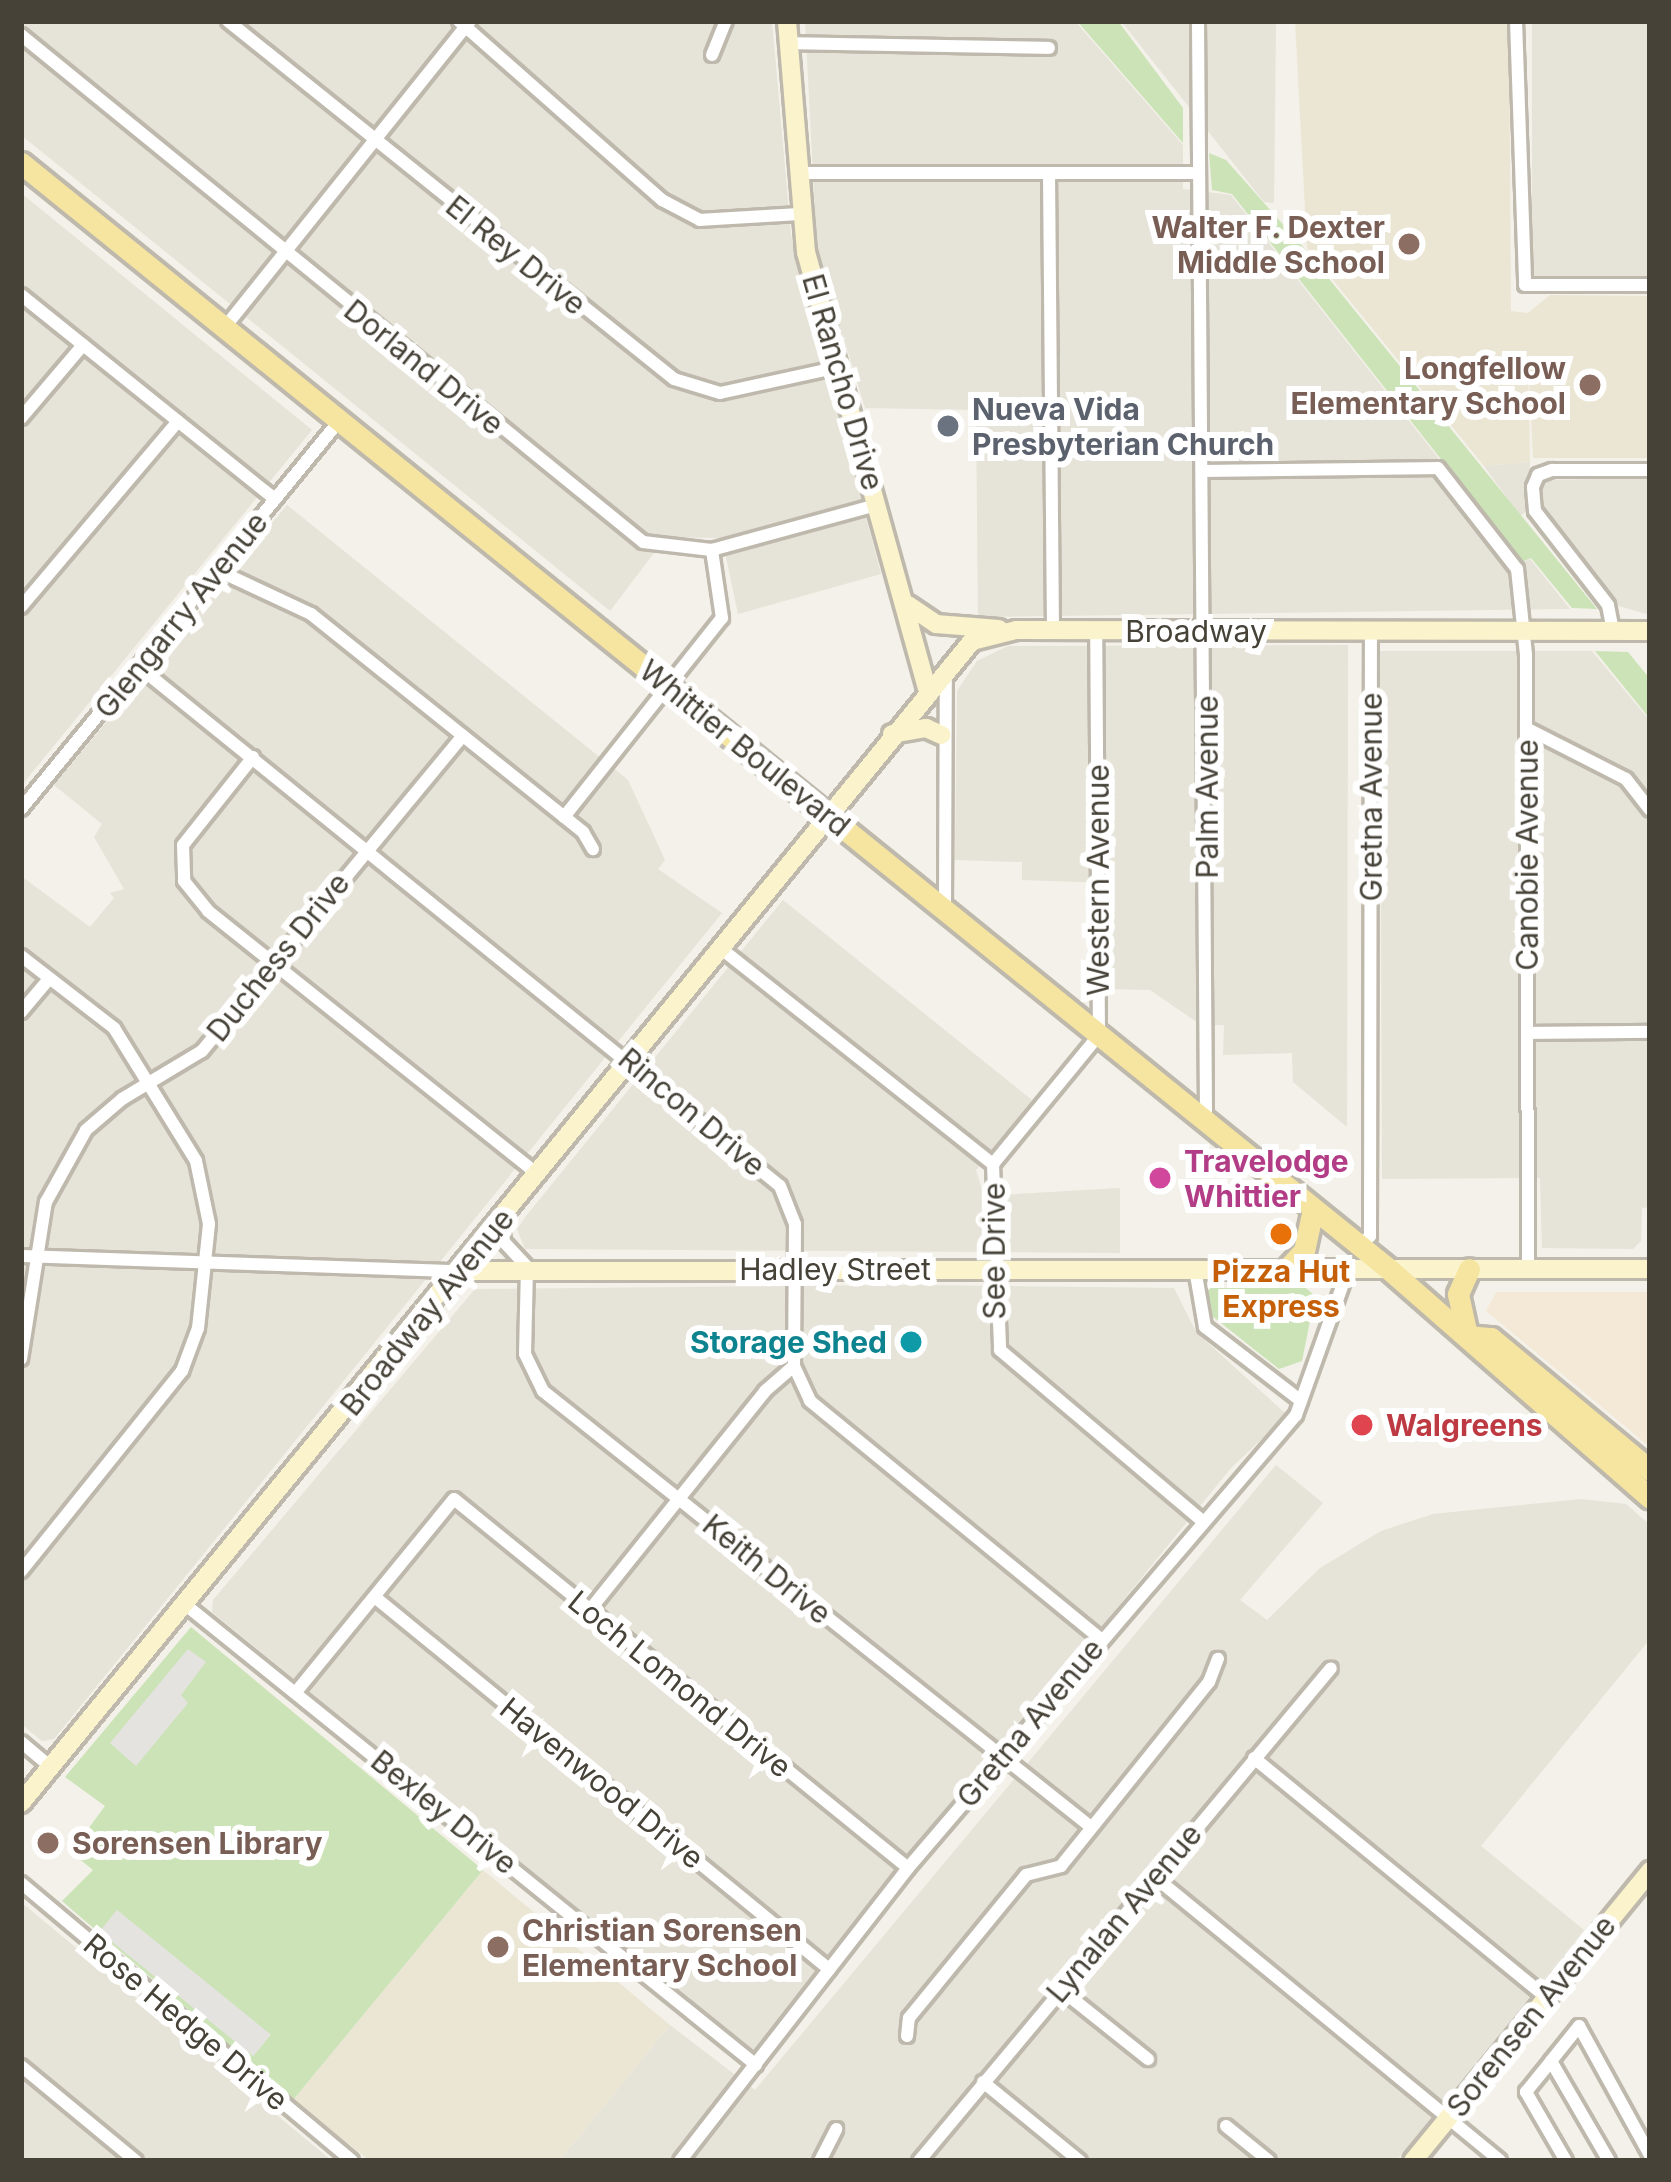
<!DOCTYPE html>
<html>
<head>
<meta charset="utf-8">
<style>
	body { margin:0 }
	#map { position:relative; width:1671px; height:2182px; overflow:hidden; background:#f3f1e9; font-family:Inter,sans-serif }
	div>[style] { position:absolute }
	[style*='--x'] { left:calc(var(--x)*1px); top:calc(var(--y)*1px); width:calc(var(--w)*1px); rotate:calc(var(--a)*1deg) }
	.residential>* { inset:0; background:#e6e3d8; transform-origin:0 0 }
	.commercial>* { inset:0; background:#f3e9d6 }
	.education>* { inset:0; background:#ebe6d4 }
	.green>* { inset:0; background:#cbe3b6 }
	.parking>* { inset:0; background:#e5e3e0; transform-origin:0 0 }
	.roads { filter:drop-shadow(3px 0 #beb9ac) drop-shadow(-3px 0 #beb9ac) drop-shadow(0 3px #beb9ac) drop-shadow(0 -3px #beb9ac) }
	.street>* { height:12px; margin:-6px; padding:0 6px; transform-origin:6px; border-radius:6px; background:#fff }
	.secondary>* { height:18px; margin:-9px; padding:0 9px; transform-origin:9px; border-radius:9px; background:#faf3cc }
	.primary>* { height:21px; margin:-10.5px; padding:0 10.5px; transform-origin:10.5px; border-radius:10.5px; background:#f5e5a0 }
	.dots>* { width:33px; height:33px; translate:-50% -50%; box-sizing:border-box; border:6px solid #fff; border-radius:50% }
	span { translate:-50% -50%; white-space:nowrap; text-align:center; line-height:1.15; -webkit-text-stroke:12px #fff; paint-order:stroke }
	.education-label { font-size:30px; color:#785e54; font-weight:700 }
	.right { translate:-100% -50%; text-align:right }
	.left { translate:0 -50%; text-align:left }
	.street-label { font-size:30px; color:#464238 }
	.worship-label { font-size:30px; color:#5b616d; font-weight:700 }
	.hotel-label { font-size:30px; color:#b23c85; font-weight:700 }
	.food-label { font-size:30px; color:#c56008; font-weight:700 }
	.culture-label { font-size:30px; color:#0d838f; font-weight:700 }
	.health-label { font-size:30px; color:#be3a42; font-weight:700 }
	.frame { position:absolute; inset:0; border:24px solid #464238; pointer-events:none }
</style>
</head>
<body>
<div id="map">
	<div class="residential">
		<div style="clip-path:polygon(21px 21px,772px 21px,791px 235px,881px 574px,738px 614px,722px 538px,666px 537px,610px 611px,21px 135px)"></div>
		<div style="clip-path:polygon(805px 21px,1075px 21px,1183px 145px,1183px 189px,1231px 195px,1521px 563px,1530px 559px,1570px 609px,978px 617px,976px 410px,865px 408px,817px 251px)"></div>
		<div style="clip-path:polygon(1121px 21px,1276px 21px,1274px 203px,1264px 202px)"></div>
		<div style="left:1532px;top:21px;width:118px;height:257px"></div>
		<div style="clip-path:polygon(21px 193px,312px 430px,21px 786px)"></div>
		<div style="clip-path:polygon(1530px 462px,1526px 512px,1520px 516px,1484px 466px)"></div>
		<div style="clip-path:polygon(1650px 478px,1650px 615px,1619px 606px,1539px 505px,1545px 480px)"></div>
		<div style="clip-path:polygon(287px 505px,628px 780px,665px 860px,658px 869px,722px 913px,54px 1739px,42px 1741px,21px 1724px,21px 876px,90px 927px,114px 898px,110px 893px,124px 889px,94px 837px,102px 824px,54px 785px)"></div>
		<div style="clip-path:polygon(1348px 645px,1347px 1127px,1293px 1082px,1292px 1053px,1223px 1055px,1224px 1025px,1201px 1025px,1150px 990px,1111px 989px,1109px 883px,1022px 880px,1022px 862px,955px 860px,957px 691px,977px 661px,1008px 646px)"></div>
		<div style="clip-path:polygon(1380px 651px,1592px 651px,1650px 721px,1650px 1207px,1642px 1208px,1641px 1241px,1633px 1249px,1542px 1248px,1540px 1178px,1382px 1179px)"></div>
		<div style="clip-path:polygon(783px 900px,1032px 1100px,976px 1170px,984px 1196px,1120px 1188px,1120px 1253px,525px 1249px,517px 1229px,526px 1216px)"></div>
		<div style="clip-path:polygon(911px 1285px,1174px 1288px,1196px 1332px,1287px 1415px,1231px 1468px,754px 2053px,212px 1612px,213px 1600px,475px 1289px)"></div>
		<div style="clip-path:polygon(1276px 1465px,1323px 1503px,1240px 1600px,1267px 1620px,1320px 1568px,1381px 1531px,1433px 1514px,1581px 1499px,1626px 1504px,1650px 1525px,1650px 1639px,1481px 1846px,1584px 1930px,1396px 2161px,559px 2161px,670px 2025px,755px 2090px)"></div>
		<div style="clip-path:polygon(21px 1902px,332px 2161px,21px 2161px)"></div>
	</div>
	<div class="commercial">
		<div style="clip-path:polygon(1496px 1292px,1650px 1292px,1650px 1447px,1486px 1311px)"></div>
	</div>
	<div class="education">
		<div style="clip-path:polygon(1295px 21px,1509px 21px,1511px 311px,1528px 313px,1550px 295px,1650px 296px,1650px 458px,1533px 458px,1528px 354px,1530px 462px,1484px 466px,1307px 248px)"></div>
		<div style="clip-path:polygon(483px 1870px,670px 2025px,559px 2161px,370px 2161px,293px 2100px)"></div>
	</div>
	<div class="green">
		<div style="clip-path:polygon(1077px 21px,1118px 21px,1183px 108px,1183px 143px)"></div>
		<div style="clip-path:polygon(1209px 153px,1226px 160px,1304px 248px,1597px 609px,1572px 608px,1531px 558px,1522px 562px,1232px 194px,1212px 190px)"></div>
		<div style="clip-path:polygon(1595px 651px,1628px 652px,1650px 679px,1650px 719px)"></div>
		<div style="clip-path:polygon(1211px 1288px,1306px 1288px,1315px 1296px,1302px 1361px,1279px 1369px,1211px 1315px,1204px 1294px)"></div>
		<div style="clip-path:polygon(191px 1627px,483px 1870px,293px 2100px,62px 1901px,93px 1870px,71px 1852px,105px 1806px,65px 1777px)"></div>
	</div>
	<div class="parking">
		<div style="clip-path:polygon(188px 1649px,206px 1662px,181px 1695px,188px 1703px,136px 1766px,110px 1743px)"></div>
		<div style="left:117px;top:1910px;width:198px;height:28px;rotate:39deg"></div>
	</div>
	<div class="roads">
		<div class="street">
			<div style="--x:228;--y:21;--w:572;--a:38.75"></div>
			<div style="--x:674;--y:379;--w:48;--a:16.9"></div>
			<div style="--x:720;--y:393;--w:122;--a:-12.3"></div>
			<div style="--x:459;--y:21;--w:271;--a:41.4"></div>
			<div style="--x:662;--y:200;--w:43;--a:27.8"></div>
			<div style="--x:700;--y:220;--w:102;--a:-3.4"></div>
			<div style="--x:1198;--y:21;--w:1100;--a:89.58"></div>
			<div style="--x:1516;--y:21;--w:264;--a:88"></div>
			<div style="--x:1525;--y:285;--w:125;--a:0"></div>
			<div style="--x:21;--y:35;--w:802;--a:39.18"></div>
			<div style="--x:643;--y:542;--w:69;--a:6.6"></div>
			<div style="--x:712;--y:550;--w:171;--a:-15.3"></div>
			<div style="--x:789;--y:43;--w:260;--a:1.1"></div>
			<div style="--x:712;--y:55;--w:37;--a:-68"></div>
			<div style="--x:798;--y:173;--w:401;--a:0"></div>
			<div style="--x:1049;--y:173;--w:457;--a:89.5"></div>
			<div style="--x:21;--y:295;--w:326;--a:38.8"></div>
			<div style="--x:225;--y:327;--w:391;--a:-51.3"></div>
			<div style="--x:21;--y:418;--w:96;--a:-49.7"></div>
			<div style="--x:1207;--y:471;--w:231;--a:-0.7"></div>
			<div style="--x:1438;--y:468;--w:128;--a:52"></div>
			<div style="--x:1517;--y:569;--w:86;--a:84"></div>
			<div style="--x:1526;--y:655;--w:614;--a:89.81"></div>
			<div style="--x:217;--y:570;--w:104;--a:25.1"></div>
			<div style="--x:311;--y:614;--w:349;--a:38.7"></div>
			<div style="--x:583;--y:832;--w:20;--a:60"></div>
			<div style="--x:21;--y:607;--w:243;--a:-49.8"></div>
			<div style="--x:1613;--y:631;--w:26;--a:-101"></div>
			<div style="--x:1608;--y:605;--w:119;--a:-127.8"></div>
			<div style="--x:1535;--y:511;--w:24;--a:-95"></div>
			<div style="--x:1533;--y:487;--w:13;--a:-67"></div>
			<div style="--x:1538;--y:475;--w:15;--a:-20"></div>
			<div style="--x:1552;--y:470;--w:98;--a:0"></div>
			<div style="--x:138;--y:666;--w:826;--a:39.01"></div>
			<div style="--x:780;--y:1186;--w:41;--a:68.5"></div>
			<div style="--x:795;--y:1224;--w:142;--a:90.4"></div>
			<div style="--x:794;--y:1366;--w:38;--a:65"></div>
			<div style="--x:810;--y:1401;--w:375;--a:39.3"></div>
			<div style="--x:1526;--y:728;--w:112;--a:27"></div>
			<div style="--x:1626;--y:779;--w:39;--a:52"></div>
			<div style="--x:253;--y:757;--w:112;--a:128.5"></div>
			<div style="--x:183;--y:845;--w:36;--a:88"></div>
			<div style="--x:184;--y:881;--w:38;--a:51"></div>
			<div style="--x:208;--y:911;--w:423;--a:38.6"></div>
			<div style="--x:21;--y:809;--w:503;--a:-50.65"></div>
			<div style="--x:564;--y:817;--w:254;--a:-51.6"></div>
			<div style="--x:722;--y:618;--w:69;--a:-98.4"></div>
			<div style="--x:945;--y:908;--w:232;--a:-89.8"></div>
			<div style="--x:719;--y:947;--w:350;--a:38.4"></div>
			<div style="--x:993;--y:1164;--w:186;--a:87.8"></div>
			<div style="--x:1000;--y:1350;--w:263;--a:40.2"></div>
			<div style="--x:21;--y:956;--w:118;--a:37.7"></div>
			<div style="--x:114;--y:1028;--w:156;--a:58.3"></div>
			<div style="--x:196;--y:1161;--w:64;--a:78.3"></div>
			<div style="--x:209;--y:1224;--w:105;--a:96"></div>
			<div style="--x:198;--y:1328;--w:46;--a:110.4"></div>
			<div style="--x:182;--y:1371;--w:257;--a:128.8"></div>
			<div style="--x:21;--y:1012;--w:43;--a:-49.7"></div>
			<div style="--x:1527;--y:1033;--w:123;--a:-0.5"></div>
			<div style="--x:993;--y:1164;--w:167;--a:-50.6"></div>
			<div style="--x:1099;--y:1035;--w:405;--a:-90.4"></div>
			<div style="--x:502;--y:1220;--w:22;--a:85"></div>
			<div style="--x:504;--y:1242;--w:34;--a:47"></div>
			<div style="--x:527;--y:1267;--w:87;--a:91.3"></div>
			<div style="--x:525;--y:1354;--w:41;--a:64.1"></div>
			<div style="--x:543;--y:1391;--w:700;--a:38.51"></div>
			<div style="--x:1359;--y:1246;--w:15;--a:-42"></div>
			<div style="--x:1370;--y:1236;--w:605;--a:-89.91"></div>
			<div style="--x:21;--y:1256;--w:437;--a:2"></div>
			<div style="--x:1195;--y:1269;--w:59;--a:80.2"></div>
			<div style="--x:1205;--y:1327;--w:121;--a:37.6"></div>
			<div style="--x:21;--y:1359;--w:159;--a:-81"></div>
			<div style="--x:46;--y:1202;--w:82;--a:-60.9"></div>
			<div style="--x:86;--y:1130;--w:48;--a:-40.7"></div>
			<div style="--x:122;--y:1099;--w:93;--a:-31"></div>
			<div style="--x:202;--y:1051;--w:409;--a:-50.4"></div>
			<div style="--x:376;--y:1598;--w:586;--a:39.32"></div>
			<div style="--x:187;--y:1606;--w:731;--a:38.89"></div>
			<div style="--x:589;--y:1611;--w:282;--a:-51.3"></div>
			<div style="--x:765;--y:1391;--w:38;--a:-41"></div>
			<div style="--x:296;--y:1692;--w:249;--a:-50.7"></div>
			<div style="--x:454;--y:1499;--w:585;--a:39.1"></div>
			<div style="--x:21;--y:1742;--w:38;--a:40"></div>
			<div style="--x:1254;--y:1758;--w:377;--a:39.3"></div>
			<div style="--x:1156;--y:1878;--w:445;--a:39.4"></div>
			<div style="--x:21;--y:1883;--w:432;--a:40"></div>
			<div style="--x:1059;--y:1988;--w:114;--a:38.6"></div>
			<div style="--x:907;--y:2036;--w:18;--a:-84"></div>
			<div style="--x:909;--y:2018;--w:185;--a:-50.7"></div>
			<div style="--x:1026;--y:1875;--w:36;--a:-14"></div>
			<div style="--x:1061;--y:1866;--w:236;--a:-51.2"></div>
			<div style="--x:1209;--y:1682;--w:25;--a:-69"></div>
			<div style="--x:1551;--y:2061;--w:45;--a:-51.3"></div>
			<div style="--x:1579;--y:2026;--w:147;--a:61.2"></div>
			<div style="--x:21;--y:2066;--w:149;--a:39.6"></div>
			<div style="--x:983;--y:2082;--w:125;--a:39.2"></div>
			<div style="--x:1226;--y:2126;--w:55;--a:39.1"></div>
			<div style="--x:680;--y:2161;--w:371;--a:-52.1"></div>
			<div style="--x:908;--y:1868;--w:596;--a:-49.42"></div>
			<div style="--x:1296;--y:1415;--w:154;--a:-70.3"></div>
			<div style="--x:820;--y:2161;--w:36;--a:-63"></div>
			<div style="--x:919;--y:2161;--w:642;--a:-50.11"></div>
			<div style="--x:1566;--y:2161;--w:80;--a:-120.1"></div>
			<div style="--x:1526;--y:2092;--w:40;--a:-51"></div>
			<div style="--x:1551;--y:2061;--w:116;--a:59.9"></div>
		</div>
		<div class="secondary">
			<div style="--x:787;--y:21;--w:232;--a:85.3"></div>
			<div style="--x:806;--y:252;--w:452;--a:74.5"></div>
			<div style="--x:908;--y:605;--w:34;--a:34"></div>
			<div style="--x:936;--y:624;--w:63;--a:4.5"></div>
			<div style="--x:892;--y:734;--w:35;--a:-10"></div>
			<div style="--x:926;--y:728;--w:17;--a:24"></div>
			<div style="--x:461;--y:1271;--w:1189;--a:-0.1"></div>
			<div style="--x:21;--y:1803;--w:1502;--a:-50.7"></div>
			<div style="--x:972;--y:641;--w:45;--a:-14"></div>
			<div style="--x:1016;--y:630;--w:634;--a:0.09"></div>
			<div style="--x:1413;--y:2161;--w:375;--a:-50.7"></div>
		</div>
		<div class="primary">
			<div style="--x:21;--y:163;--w:1762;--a:38.96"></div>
			<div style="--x:1391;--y:1271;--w:344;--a:41.2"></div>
			<div style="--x:1286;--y:1270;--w:26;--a:-47"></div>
			<div style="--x:1304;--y:1251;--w:43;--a:-77.9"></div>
			<div style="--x:1467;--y:1335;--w:42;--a:-102.4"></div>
			<div style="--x:1458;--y:1294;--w:27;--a:-66"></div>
			<div style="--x:1467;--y:1336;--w:24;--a:5"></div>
			<div style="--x:1491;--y:1338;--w:207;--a:39.7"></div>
		</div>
	</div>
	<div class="dots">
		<div style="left:1409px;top:244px;background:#8d6e63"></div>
		<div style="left:1590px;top:385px;background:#8d6e63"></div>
		<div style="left:948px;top:426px;background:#6b7280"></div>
		<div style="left:1160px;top:1178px;background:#d1479c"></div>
		<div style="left:1281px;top:1234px;background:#e8710a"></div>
		<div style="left:911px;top:1342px;background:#0f9aa8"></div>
		<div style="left:1362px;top:1425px;background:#e0444e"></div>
		<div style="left:48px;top:1843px;background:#8d6e63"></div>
		<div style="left:498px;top:1947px;background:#8d6e63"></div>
	</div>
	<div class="education-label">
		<span class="right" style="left:1385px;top:244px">Walter F. Dexter<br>Middle School</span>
		<span class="right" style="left:1566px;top:385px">Longfellow<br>Elementary School</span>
		<span class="left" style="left:72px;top:1843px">Sorensen Library</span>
		<span class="left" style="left:522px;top:1947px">Christian Sorensen<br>Elementary School</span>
	</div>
	<div class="street-label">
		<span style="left:516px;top:255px;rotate:39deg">El Rey Drive</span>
		<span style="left:424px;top:367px;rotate:39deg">Dorland Drive</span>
		<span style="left:843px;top:382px;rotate:74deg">El Rancho Drive</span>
		<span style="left:181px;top:615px;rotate:-51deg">Glengarry Avenue</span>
		<span style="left:1196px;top:631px">Broadway</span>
		<span style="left:745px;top:748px;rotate:39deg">Whittier Boulevard</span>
		<span style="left:1207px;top:787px;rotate:-90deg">Palm Avenue</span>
		<span style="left:1371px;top:797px;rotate:-90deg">Gretna Avenue</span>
		<span style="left:1527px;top:855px;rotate:-90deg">Canobie Avenue</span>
		<span style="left:1098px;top:880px;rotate:-90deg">Western Avenue</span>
		<span style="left:278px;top:957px;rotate:-51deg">Duchess Drive</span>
		<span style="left:692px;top:1112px;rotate:40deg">Rincon Drive</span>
		<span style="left:994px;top:1251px;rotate:-90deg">See Drive</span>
		<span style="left:835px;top:1269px">Hadley Street</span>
		<span style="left:427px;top:1312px;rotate:-51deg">Broadway Avenue</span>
		<span style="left:767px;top:1569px;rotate:39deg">Keith Drive</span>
		<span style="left:680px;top:1684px;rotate:39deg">Loch Lomond Drive</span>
		<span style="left:1030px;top:1723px;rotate:-50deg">Gretna Avenue</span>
		<span style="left:602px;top:1783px;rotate:39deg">Havenwood Drive</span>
		<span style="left:444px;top:1812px;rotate:39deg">Bexley Drive</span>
		<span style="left:1124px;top:1913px;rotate:-50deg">Lynalan Avenue</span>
		<span style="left:1531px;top:2016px;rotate:-51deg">Sorensen Avenue</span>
		<span style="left:186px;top:2022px;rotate:40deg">Rose Hedge Drive</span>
	</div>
	<div class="worship-label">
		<span class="left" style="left:972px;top:426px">Nueva Vida<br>Presbyterian Church</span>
	</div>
	<div class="hotel-label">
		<span class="left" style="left:1184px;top:1178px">Travelodge<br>Whittier</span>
	</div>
	<div class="food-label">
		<span style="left:1281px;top:1288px">Pizza Hut<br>Express</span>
	</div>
	<div class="culture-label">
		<span class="right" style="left:887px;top:1342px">Storage Shed</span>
	</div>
	<div class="health-label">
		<span class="left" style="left:1386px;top:1425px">Walgreens</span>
	</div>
	<div class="frame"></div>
</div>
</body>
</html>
